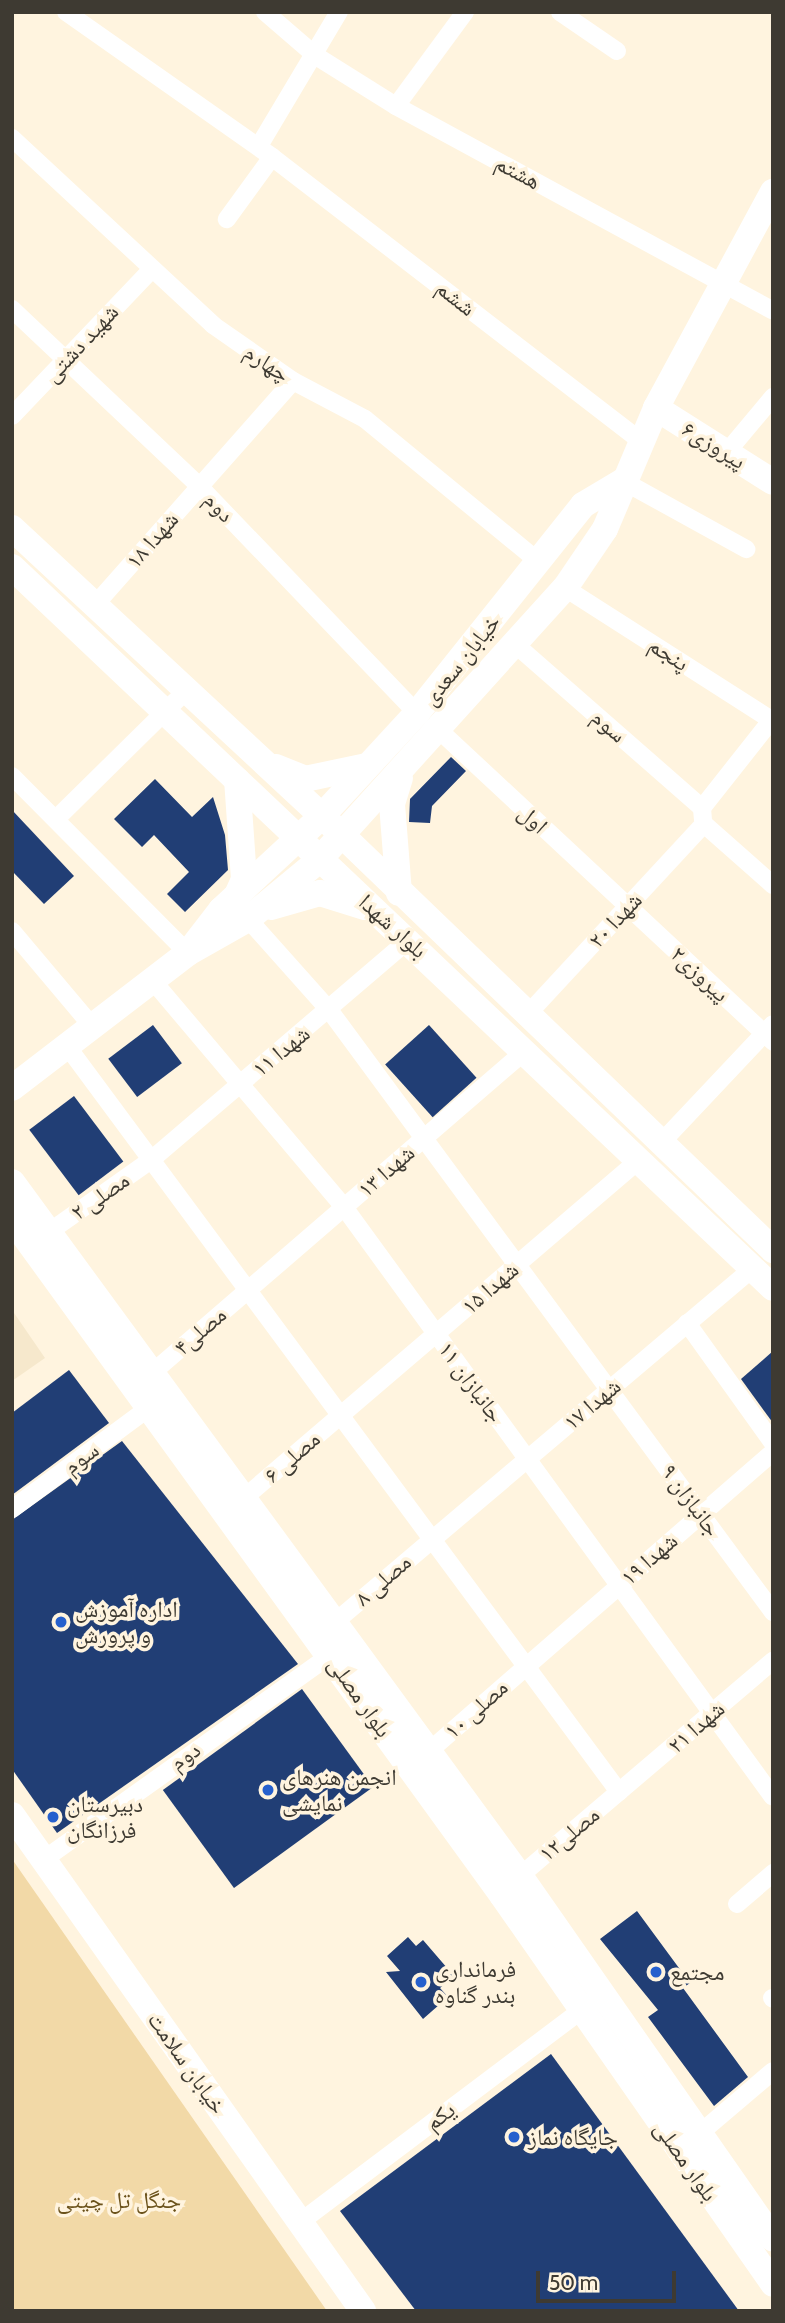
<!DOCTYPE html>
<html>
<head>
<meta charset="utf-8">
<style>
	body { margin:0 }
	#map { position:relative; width:785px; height:2323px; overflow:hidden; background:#fff4df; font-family:Cabin,"Noto Naskh Arabic",sans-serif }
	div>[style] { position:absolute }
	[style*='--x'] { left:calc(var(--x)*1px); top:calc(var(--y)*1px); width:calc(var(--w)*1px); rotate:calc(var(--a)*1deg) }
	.built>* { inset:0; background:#f6e8cc }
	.green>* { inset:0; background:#f2d9a7 }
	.building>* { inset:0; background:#213e75; transform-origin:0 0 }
	.street>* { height:18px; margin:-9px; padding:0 9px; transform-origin:9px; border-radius:9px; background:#fff }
	.secondary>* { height:26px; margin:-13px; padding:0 13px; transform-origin:13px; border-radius:13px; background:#fff }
	.dots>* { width:19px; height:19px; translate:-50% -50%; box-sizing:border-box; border:4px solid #fff4df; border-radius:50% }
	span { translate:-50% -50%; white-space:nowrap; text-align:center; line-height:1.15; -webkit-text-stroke:7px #fff4df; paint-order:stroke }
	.street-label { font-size:23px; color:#3e3a32 }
	.poi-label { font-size:23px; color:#3e3a32 }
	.left { translate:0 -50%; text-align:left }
	.park-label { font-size:23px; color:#6b521b }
	.frame { position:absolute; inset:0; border:14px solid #3e3a32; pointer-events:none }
	.scale { position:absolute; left:536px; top:2271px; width:140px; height:32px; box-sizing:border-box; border:4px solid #3e3a32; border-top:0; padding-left:9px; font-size:21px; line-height:24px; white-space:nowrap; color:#3e3a32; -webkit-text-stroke:5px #fff4df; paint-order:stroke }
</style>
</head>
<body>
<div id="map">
	<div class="built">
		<div style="clip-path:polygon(12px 1310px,45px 1358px,12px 1381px)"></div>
	</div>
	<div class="green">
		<div style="clip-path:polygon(12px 1859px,327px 2311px,12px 2311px)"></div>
	</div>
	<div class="building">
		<div style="clip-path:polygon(451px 757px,466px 771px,432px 806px,430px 823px,409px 822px,410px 799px)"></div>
		<div style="clip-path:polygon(155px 779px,192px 817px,213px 797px,225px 835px,228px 870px,185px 912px,167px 894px,189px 872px,154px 835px,142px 847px,114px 819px)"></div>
		<div style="clip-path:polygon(12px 810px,74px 876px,44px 904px,12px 871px)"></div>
		<div style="left:153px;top:1025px;width:48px;height:56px;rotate:53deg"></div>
		<div style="left:429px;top:1025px;width:71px;height:59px;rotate:48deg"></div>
		<div style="left:74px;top:1096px;width:82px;height:56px;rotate:53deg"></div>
		<div style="clip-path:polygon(773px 1351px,773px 1423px,741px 1379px)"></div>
		<div style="clip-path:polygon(69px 1370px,109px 1423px,12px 1495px,12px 1413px)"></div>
		<div style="clip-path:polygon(122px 1441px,298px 1664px,57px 1833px,12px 1769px,12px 1520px)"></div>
		<div style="left:302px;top:1689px;width:121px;height:172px;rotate:54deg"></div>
		<div style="clip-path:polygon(637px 1911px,690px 1983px,683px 1988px,748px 2077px,714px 2106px,648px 2017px,658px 2010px,600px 1939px)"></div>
		<div style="clip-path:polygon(408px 1937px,416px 1946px,423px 1940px,454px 1976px,440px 1988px,448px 1997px,423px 2019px,386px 1972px,400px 1971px,387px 1956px)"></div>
		<div style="clip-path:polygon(551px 2054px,739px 2311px,416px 2311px,340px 2211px)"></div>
	</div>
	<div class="street">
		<div style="--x:66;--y:12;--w:252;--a:35.1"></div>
		<div style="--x:272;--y:157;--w:77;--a:126"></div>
		<div style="--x:265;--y:12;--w:67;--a:40.8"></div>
		<div style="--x:316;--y:56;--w:94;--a:32"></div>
		<div style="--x:396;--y:106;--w:429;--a:28.5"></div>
		<div style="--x:560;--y:12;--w:69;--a:34.4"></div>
		<div style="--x:396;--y:106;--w:117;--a:-53.7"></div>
		<div style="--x:12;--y:138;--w:275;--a:42.9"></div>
		<div style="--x:213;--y:325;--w:98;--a:35"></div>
		<div style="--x:293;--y:381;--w:81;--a:27.8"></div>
		<div style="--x:365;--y:419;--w:227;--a:39.4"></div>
		<div style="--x:259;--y:146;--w:156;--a:-59.2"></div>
		<div style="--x:272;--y:157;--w:464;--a:37.6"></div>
		<div style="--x:12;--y:309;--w:257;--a:43.4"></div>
		<div style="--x:199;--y:486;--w:315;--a:46.2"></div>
		<div style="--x:12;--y:416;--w:202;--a:-46.4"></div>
		<div style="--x:727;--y:452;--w:72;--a:-50.1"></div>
		<div style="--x:623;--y:481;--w:141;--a:28.9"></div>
		<div style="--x:565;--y:588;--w:247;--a:32.6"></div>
		<div style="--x:94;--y:606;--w:300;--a:-48.5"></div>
		<div style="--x:516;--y:645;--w:247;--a:41.2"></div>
		<div style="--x:440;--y:731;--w:456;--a:43"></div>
		<div style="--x:12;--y:776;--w:250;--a:45.2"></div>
		<div style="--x:56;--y:819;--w:184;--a:-44.6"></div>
		<div style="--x:703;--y:820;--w:12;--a:-95"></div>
		<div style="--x:702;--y:808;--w:115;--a:-51.7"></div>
		<div style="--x:704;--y:824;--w:92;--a:41.5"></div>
		<div style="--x:248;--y:919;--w:123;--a:48.3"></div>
		<div style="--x:330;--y:1011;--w:747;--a:53.61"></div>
		<div style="--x:12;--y:931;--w:124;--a:49.9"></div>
		<div style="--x:153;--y:981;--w:296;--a:49.8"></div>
		<div style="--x:344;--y:1207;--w:729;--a:53.98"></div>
		<div style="--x:526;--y:1016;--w:262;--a:-47.2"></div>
		<div style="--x:67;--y:1046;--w:928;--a:53.5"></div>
		<div style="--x:659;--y:1145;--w:166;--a:-46.7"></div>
		<div style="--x:49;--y:1232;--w:125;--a:-35.2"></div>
		<div style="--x:151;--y:1160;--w:340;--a:-40.5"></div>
		<div style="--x:687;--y:1323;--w:148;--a:54.4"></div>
		<div style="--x:152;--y:1373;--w:493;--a:-40.8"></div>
		<div style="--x:244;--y:1498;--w:520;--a:-40.55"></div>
		<div style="--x:12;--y:1509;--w:172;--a:-36.5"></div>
		<div style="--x:335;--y:1622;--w:546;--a:-40.25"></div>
		<div style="--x:428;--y:1752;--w:457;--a:-41"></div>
		<div style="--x:43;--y:1860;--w:353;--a:-35.5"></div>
		<div style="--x:520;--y:1876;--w:332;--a:-40.4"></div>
		<div style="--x:737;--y:1904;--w:48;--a:-40.7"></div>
		<div style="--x:772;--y:1998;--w:1;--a:45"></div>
		<div style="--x:699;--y:2134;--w:97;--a:-40.4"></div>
		<div style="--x:299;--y:2223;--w:364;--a:-37"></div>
	</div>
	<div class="secondary">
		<div style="--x:656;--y:408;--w:138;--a:32.3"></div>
		<div style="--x:12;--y:528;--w:452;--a:42.9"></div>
		<div style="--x:343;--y:836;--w:597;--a:43.91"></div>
		<div style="--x:12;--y:567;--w:1048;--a:43.45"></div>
		<div style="--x:276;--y:767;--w:31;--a:22"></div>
		<div style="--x:305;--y:779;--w:62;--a:-12"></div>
		<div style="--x:399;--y:893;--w:89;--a:-94.5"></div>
		<div style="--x:392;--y:804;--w:27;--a:-73"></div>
		<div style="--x:237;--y:895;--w:17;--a:-66"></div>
		<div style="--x:244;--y:879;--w:99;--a:-94"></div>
		<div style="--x:271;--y:907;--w:51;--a:-15.9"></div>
		<div style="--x:320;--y:893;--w:47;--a:17.3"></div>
		<div style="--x:194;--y:945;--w:44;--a:-52.4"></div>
		<div style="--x:221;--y:910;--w:137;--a:-42.9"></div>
		<div style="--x:321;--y:817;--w:142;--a:-47.3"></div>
		<div style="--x:417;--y:713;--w:266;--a:-51.4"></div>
		<div style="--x:583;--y:505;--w:47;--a:-31"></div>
		<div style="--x:12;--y:1088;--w:222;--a:-37.5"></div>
		<div style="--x:188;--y:953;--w:69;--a:-29.5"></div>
		<div style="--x:248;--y:919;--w:91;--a:-39.6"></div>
		<div style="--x:318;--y:861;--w:368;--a:-47.9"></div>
		<div style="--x:565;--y:588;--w:71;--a:-55.9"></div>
		<div style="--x:605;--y:529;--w:131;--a:-67.1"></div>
		<div style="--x:656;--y:408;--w:246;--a:-61.6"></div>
		<div style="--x:12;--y:1182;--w:860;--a:53.8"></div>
		<div style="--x:520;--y:1876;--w:442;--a:55.1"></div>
		<div style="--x:12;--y:1219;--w:835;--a:54.06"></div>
		<div style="--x:502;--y:1895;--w:474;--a:55.1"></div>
		<div style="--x:12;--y:1815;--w:608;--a:54.71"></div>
	</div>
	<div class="dots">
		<div style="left:61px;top:1622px;background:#2660cd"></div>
		<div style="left:268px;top:1790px;background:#2660cd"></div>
		<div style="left:53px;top:1817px;background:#2660cd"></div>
		<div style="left:656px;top:1972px;background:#2660cd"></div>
		<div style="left:421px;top:1982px;background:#2660cd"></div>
		<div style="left:514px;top:2137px;background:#2660cd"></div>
	</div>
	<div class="street-label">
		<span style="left:518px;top:172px;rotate:28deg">هشتم</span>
		<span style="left:456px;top:298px;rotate:38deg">ششم</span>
		<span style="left:81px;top:343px;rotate:-47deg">شهید دشتی</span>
		<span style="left:267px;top:363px;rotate:34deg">چهارم</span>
		<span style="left:714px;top:445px;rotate:32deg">پیروزی۶</span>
		<span style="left:219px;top:507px;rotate:46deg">دوم</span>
		<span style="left:152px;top:540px;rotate:-49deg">شهدا ۱۸</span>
		<span style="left:669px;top:654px;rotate:33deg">پنجم</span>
		<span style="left:461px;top:660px;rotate:-51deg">خیابان سعدی</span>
		<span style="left:609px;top:726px;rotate:41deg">سوم</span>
		<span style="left:533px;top:819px;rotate:43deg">اول</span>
		<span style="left:615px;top:920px;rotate:-47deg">شهدا ۲۰</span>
		<span style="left:393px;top:926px;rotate:42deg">بلوار شهدا</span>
		<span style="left:700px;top:974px;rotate:43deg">پیروزی۲</span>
		<span style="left:281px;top:1051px;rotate:-39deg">شهدا ۱۱</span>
		<span style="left:386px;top:1171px;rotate:-41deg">شهدا ۱۳</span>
		<span style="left:100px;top:1196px;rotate:-35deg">مصلی ۲</span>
		<span style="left:490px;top:1288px;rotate:-41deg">شهدا ۱۵</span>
		<span style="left:200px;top:1331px;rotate:-41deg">مصلی۴</span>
		<span style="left:471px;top:1382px;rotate:54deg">جانبازان ۱۱</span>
		<span style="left:592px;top:1404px;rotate:-40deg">شهدا ۱۷</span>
		<span style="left:292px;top:1457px;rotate:-41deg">مصلی ۶</span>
		<span style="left:81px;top:1458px;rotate:-37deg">سوم</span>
		<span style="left:691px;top:1500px;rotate:54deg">جانبازان ۹</span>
		<span style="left:649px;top:1559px;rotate:-41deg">شهدا ۱۹</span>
		<span style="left:383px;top:1580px;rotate:-41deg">مصلی ۸</span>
		<span style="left:360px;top:1697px;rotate:55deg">بلوار مصلی</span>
		<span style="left:476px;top:1709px;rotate:-42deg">مصلی ۱۰</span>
		<span style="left:696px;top:1727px;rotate:-41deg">شهدا ۲۱</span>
		<span style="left:185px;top:1756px;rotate:-36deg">دوم</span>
		<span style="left:569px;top:1834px;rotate:-40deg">مصلی۱۲</span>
		<span style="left:187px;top:2063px;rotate:55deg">خیابان سلامت</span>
		<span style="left:440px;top:2116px;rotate:-37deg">یکم</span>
		<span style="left:686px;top:2161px;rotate:55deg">بلوار مصلی</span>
	</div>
	<div class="poi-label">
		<span class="left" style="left:75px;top:1622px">اداره آموزش<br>و پرورش</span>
		<span class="left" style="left:282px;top:1790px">انجمن هنرهای<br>نمایشی</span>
		<span class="left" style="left:67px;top:1817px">دبیرستان<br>فرزانگان</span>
		<span class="left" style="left:435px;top:1982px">فرمانداری<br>بندر گناوه</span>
		<span class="left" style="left:670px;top:1972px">مجتمع</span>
		<span class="left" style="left:528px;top:2137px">جایگاه نماز</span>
	</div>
	<div class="park-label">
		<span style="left:119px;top:2200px">جنگل تل چیتی</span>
	</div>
	<div class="frame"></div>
	<div class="scale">50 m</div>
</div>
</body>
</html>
